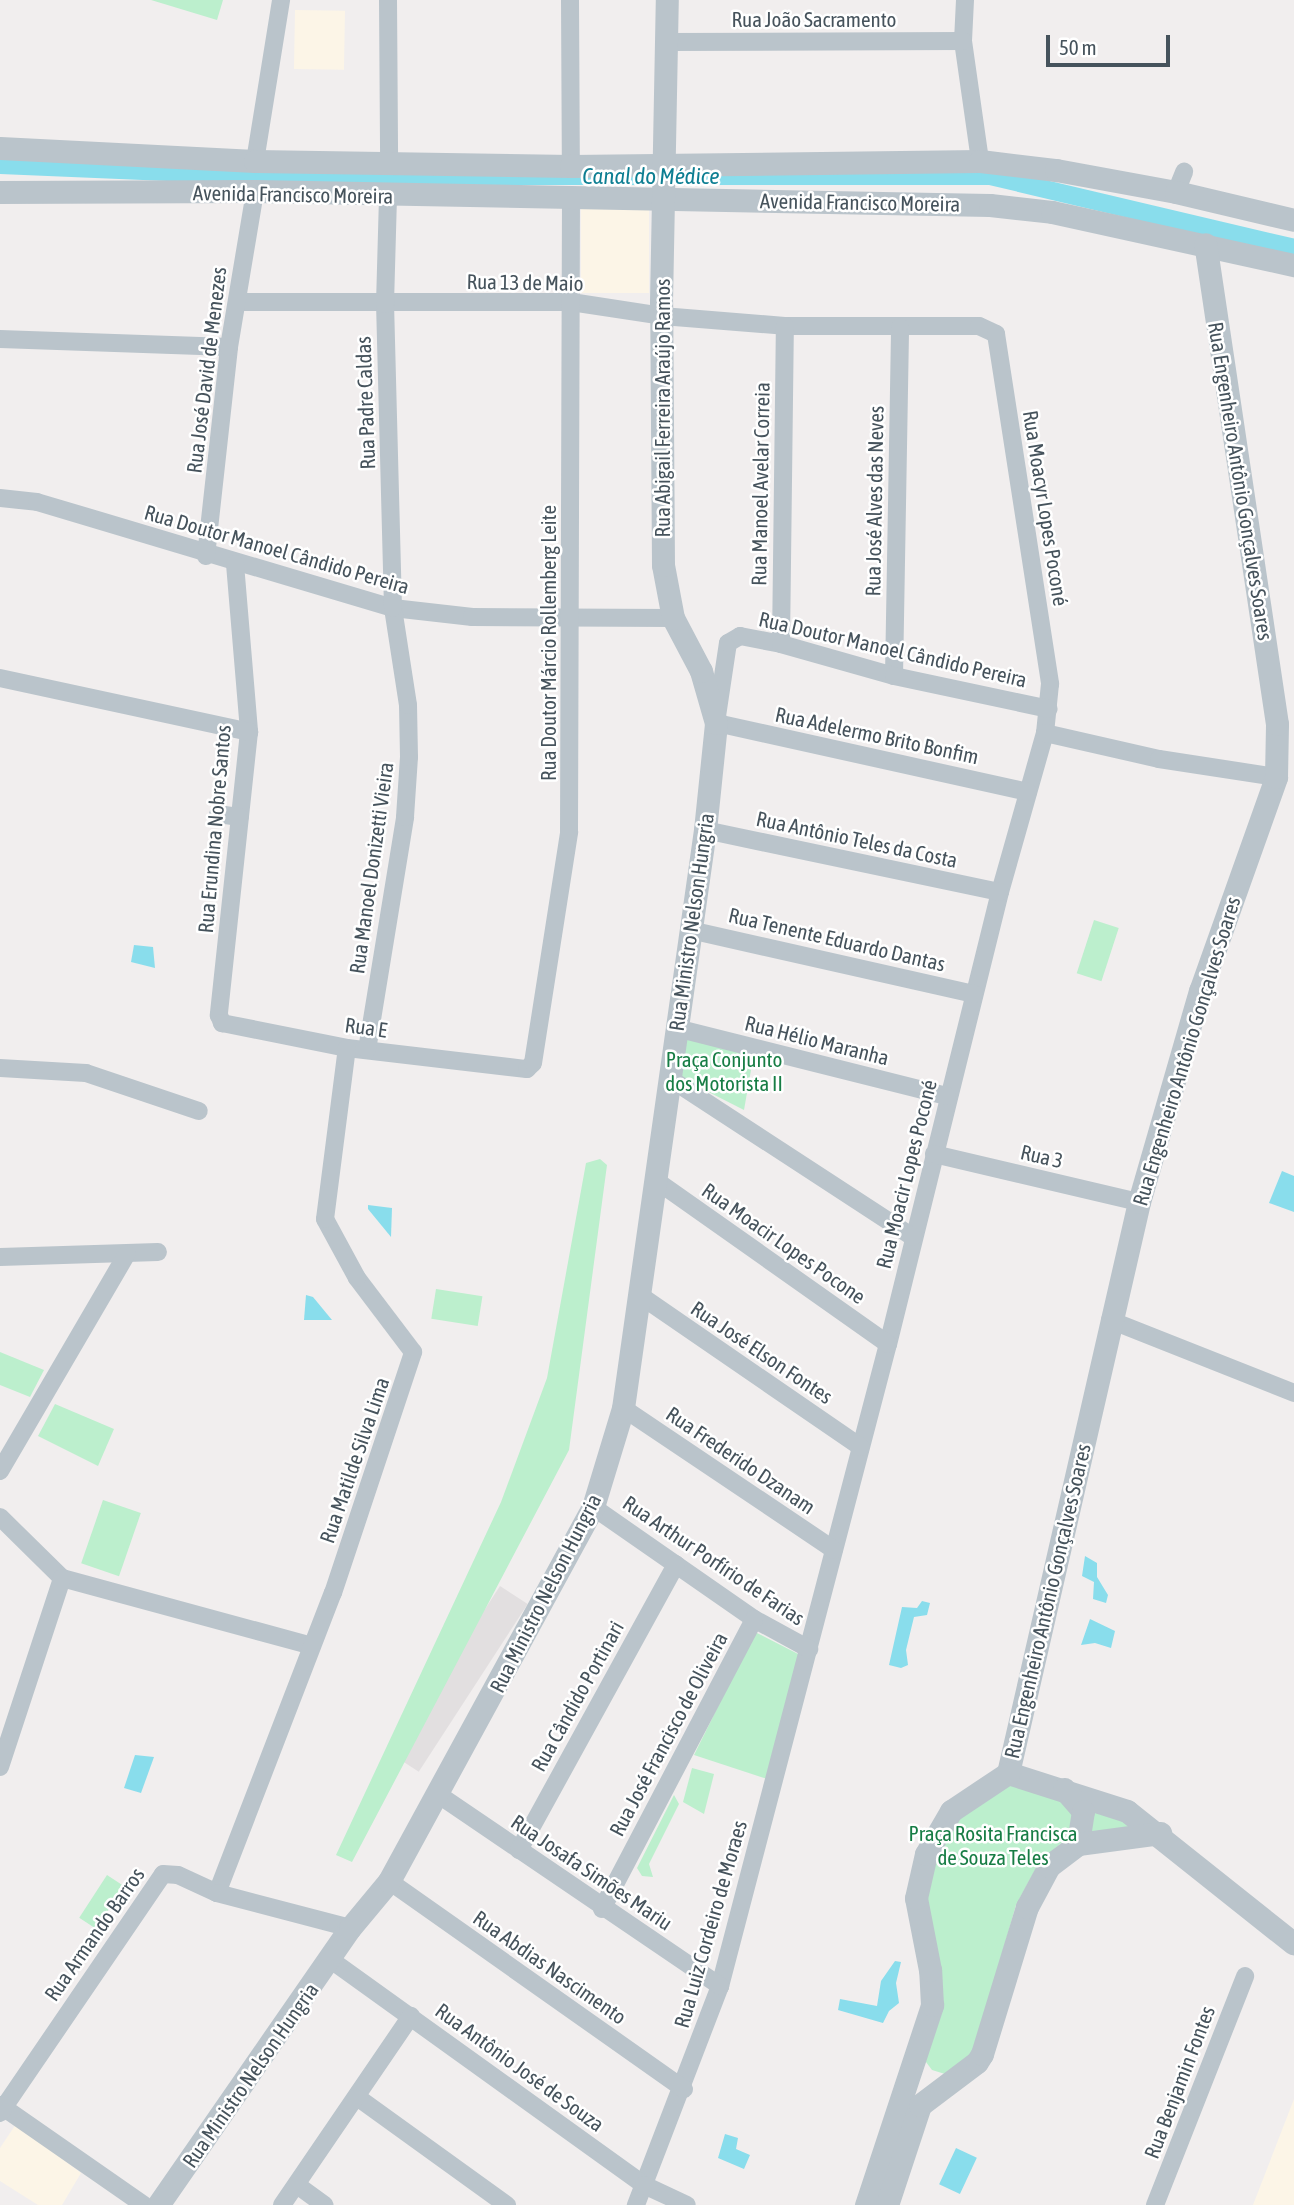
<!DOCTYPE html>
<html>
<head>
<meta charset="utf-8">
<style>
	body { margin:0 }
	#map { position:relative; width:1294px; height:2205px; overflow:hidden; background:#f1eeee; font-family:"Asap Condensed",sans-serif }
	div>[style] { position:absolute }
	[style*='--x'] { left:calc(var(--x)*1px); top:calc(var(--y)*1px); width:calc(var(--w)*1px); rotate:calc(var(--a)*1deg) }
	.commercial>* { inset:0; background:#fcf5e7; transform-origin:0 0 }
	.education>* { inset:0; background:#e2dfe0; transform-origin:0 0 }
	.green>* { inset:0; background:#bcefcd; transform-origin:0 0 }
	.water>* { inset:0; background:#89ddec; transform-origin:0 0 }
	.canal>* { height:18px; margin:-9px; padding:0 9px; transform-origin:9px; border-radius:9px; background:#89ddec }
	.minor>* { height:18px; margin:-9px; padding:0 9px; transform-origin:9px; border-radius:9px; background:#bac4cb }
	.tertiary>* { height:23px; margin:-11.5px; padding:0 11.5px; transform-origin:11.5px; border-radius:11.5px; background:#bac4cb }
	span { translate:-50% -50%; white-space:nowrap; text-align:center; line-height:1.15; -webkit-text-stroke:5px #fff; paint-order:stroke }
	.street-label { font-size:21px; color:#46535c }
	.park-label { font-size:21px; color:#177d45 }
	.water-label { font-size:23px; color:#0d7e92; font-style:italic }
	.scale { position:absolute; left:1046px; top:35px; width:124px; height:32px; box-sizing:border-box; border:4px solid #46535c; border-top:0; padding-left:9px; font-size:21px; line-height:24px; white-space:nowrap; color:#46535c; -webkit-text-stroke:5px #fff; paint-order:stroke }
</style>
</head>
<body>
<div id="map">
	<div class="commercial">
		<div style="left:295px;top:10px;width:50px;height:59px;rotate:1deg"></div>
		<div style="left:581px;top:206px;width:68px;height:87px"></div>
		<div style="clip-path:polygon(1294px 2099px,1294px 2205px,1253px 2205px)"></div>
		<div style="clip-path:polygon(16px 2124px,81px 2173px,62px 2205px,38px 2205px,0 2181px,0 2148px)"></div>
	</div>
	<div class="education">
		<div style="left:500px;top:1586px;width:33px;height:200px;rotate:33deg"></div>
	</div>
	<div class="green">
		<div style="clip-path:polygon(151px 0,223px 0,217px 20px)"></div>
		<div style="left:1094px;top:920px;width:26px;height:56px;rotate:18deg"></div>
		<div style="clip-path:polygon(685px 1037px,754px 1053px,744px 1110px,679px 1077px)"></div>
		<div style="clip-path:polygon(600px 1159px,607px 1165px,569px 1450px,352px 1862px,336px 1855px,501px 1502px,547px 1378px,586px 1163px)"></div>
		<div style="left:436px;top:1289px;width:47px;height:30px;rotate:9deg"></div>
		<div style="clip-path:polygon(0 1352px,44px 1370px,30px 1397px,0 1385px)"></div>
		<div style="clip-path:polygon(55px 1404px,114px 1429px,98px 1466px,38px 1436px)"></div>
		<div style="left:103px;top:1500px;width:40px;height:67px;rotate:19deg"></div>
		<div style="clip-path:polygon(755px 1632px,802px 1656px,770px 1780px,694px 1755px)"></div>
		<div style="clip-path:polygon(692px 1768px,714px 1774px,704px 1814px,683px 1802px)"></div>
		<div style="clip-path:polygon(1008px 1784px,1055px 1792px,1077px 1819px,1072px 1834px,1040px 1861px,1016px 1905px,972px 2058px,945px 2074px,932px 2070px,926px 2062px,922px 1907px,934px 1854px,958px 1807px)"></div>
		<div style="clip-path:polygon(674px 1795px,679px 1804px,649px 1864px,653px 1877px,642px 1876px,637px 1868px)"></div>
		<div style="clip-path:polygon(1086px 1801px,1143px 1829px,1087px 1838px,1092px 1814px)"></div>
		<div style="left:107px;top:1875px;width:20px;height:51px;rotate:33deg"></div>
	</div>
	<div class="water">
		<div style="clip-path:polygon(134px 945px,153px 947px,155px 968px,131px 962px)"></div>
		<div style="clip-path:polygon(1282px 1171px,1294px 1176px,1294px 1212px,1269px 1203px)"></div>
		<div style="clip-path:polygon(368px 1205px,392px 1208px,391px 1237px,368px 1209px)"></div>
		<div style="clip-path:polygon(306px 1295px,313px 1297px,332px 1320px,304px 1320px)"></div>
		<div style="clip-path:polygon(1085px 1556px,1097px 1563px,1097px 1577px,1108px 1595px,1106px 1603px,1093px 1599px,1094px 1582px,1082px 1576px)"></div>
		<div style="clip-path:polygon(922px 1601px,930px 1603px,927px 1615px,914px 1617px,906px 1650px,908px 1665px,901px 1668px,889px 1665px,902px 1607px,917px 1608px)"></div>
		<div style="clip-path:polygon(1090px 1619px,1115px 1631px,1111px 1648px,1095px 1643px,1081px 1645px)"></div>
		<div style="clip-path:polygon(135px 1755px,154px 1757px,141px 1793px,124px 1788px)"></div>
		<div style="clip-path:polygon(895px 1961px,901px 1962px,896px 1983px,899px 2003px,889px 2011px,883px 2023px,838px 2010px,840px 1999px,877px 2006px,881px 1981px)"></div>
		<div style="clip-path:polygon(725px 2134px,738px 2138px,736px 2149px,750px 2155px,744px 2169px,718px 2158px)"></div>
		<div style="left:956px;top:2148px;width:23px;height:40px;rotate:25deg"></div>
	</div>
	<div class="canal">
		<div style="--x:0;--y:165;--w:264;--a:2.4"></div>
		<div style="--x:264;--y:176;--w:726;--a:0"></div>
		<div style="--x:990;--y:176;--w:312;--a:13.3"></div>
	</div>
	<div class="minor">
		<div style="--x:388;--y:0;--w:161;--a:89.6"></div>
		<div style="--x:570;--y:0;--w:166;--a:89.7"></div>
		<div style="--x:965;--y:0;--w:41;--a:92.8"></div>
		<div style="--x:963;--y:41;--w:121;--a:81.9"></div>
		<div style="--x:666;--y:42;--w:297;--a:-0.2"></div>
		<div style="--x:255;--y:161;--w:163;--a:-80.8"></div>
		<div style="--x:1176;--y:192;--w:22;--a:-68"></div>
		<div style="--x:237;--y:302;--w:334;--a:0"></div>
		<div style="--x:571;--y:302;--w:92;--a:8.7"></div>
		<div style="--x:662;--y:316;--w:123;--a:4.6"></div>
		<div style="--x:785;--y:326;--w:194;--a:0"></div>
		<div style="--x:979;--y:326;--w:19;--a:25"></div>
		<div style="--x:996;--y:334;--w:354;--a:81.2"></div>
		<div style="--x:1050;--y:684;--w:49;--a:95.8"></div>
		<div style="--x:1045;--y:733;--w:165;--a:105.8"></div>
		<div style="--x:1000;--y:892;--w:466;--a:103.9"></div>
		<div style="--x:888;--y:1344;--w:664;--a:104.66"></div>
		<div style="--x:720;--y:1986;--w:235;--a:111"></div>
		<div style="--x:0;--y:339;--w:229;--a:2"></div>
		<div style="--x:0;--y:498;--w:37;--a:6"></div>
		<div style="--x:37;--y:502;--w:371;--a:16.6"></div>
		<div style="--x:393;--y:608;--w:80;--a:6.5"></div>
		<div style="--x:472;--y:617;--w:201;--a:0.3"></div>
		<div style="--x:206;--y:556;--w:210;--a:-83.7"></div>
		<div style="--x:229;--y:347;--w:158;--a:-80.5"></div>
		<div style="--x:235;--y:564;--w:169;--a:85.2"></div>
		<div style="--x:249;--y:732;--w:285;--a:96.1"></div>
		<div style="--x:219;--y:1015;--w:9;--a:69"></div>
		<div style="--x:222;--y:1023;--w:127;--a:11.3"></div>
		<div style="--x:347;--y:1048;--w:181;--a:6.7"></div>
		<div style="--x:527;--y:1069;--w:8;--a:-45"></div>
		<div style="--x:533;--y:1063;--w:234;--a:-81.1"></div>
		<div style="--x:569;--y:832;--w:633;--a:-89.82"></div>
		<div style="--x:781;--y:644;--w:318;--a:-89.3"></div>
		<div style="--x:894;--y:676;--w:349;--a:-89"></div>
		<div style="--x:0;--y:678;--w:255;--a:12.2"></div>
		<div style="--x:1045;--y:733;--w:117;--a:12.8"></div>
		<div style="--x:1159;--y:759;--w:118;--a:8.7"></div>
		<div style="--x:1028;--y:792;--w:320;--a:-167.5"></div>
		<div style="--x:716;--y:723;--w:81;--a:-81.5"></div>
		<div style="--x:728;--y:643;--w:14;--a:-30"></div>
		<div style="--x:740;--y:636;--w:42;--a:11"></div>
		<div style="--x:781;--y:644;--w:117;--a:15.8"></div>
		<div style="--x:894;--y:676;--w:158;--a:12"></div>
		<div style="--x:218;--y:814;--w:22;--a:8"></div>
		<div style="--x:705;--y:830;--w:301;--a:11.9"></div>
		<div style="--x:690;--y:930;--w:291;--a:12.7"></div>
		<div style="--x:676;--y:1028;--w:279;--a:14.1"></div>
		<div style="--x:367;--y:1050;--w:236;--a:-80.7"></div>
		<div style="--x:405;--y:817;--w:60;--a:-86.2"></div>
		<div style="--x:409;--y:757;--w:52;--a:-91.1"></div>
		<div style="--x:408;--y:705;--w:98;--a:-98.8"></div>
		<div style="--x:393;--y:608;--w:304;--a:-91.5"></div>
		<div style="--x:385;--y:304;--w:107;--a:-88.4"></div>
		<div style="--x:0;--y:1068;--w:86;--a:3.3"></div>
		<div style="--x:86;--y:1073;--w:119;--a:18.6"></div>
		<div style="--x:669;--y:1078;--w:291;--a:33.1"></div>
		<div style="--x:934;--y:1154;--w:211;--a:13.2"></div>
		<div style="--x:654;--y:1179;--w:286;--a:35.2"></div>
		<div style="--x:0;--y:1257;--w:158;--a:-1.8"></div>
		<div style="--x:638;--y:1294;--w:270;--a:34.5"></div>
		<div style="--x:1110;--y:1320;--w:198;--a:21.6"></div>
		<div style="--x:623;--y:1408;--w:254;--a:33.9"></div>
		<div style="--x:0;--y:1471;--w:251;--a:-59.7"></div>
		<div style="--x:593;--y:1507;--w:196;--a:34.8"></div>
		<div style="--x:754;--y:1619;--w:63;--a:28.6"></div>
		<div style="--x:0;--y:1517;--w:87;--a:44.5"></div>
		<div style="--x:62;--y:1578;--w:259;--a:15.2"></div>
		<div style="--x:0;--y:1767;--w:199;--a:-71.8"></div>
		<div style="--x:439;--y:1795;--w:340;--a:34.2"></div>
		<div style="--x:519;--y:1850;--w:326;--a:-61.2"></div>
		<div style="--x:389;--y:1881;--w:361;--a:35.2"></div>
		<div style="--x:217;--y:1893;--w:322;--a:-68.9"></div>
		<div style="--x:333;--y:1593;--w:254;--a:-71.6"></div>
		<div style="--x:413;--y:1352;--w:93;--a:-127.1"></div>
		<div style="--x:357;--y:1278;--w:67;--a:-118.5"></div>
		<div style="--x:325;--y:1219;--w:172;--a:-82.7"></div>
		<div style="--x:602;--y:1909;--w:327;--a:-62.3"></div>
		<div style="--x:331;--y:1960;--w:385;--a:35.7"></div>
		<div style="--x:644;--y:2185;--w:47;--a:24.9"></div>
		<div style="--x:357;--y:2097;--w:185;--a:35.8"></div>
		<div style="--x:0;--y:2105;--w:175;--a:34.8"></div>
		<div style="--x:0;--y:2113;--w:289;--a:-55.7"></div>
		<div style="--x:163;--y:1874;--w:15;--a:4"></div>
		<div style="--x:178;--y:1875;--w:43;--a:24.8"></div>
		<div style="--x:217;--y:1893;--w:138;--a:14.7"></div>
		<div style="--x:297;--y:2185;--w:34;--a:36"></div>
		<div style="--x:282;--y:2205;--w:229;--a:-55.7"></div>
		<div style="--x:1155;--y:2205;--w:246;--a:-68.5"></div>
	</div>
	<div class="tertiary">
		<div style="--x:0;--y:148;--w:255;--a:2.9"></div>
		<div style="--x:255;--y:161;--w:316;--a:0.9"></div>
		<div style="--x:571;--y:166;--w:409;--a:-0.7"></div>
		<div style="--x:980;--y:161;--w:77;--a:6.8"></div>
		<div style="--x:1056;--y:170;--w:122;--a:10.4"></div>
		<div style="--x:1176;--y:192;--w:121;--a:13.3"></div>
		<div style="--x:0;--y:192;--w:255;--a:-0.2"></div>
		<div style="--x:255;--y:191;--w:735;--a:1.09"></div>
		<div style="--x:990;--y:205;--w:62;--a:6.4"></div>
		<div style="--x:1052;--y:212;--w:248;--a:12.4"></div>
		<div style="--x:1008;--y:1773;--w:586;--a:-77.08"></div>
		<div style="--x:1139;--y:1202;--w:220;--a:-73.9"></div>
		<div style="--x:1200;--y:991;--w:227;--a:-70.4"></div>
		<div style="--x:1276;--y:777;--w:53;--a:-88.9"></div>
		<div style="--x:1277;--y:724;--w:485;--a:-98.5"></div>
		<div style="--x:1008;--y:1773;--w:125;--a:17.7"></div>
		<div style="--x:1127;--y:1811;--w:213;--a:38.5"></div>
		<div style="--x:1064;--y:1789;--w:29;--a:49"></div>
		<div style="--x:1083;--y:1811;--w:33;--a:99"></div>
		<div style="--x:158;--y:2205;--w:337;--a:-55.3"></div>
		<div style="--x:350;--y:1928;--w:61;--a:-50.3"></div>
		<div style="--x:389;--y:1881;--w:426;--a:-61.4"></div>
		<div style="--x:593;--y:1507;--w:103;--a:-73.1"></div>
		<div style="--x:623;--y:1408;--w:584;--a:-81.93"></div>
		<div style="--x:705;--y:830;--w:108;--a:-84.1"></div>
		<div style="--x:716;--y:723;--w:54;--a:-106.1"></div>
		<div style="--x:701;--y:671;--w:60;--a:-117.8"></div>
		<div style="--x:673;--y:618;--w:54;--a:-100.7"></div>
		<div style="--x:663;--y:565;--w:263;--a:-90.4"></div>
		<div style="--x:661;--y:302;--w:302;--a:-88.9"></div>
		<div style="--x:866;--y:2205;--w:211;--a:-71.7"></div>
		<div style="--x:932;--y:2005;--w:35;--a:-93"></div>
		<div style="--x:930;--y:1970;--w:73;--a:-101"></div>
		<div style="--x:916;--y:1898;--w:45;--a:-77.2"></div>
		<div style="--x:926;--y:1854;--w:50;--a:-59.8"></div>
		<div style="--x:951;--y:1811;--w:69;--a:-33.7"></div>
		<div style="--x:887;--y:2205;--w:105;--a:-71.7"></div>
		<div style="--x:920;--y:2105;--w:71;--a:-37"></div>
		<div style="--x:977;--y:2062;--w:9;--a:-58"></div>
		<div style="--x:982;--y:2054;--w:154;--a:-73"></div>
		<div style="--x:1027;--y:1907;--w:47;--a:-61.8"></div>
		<div style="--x:1049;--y:1866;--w:36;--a:-37"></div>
		<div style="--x:1078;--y:1844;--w:83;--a:-7.6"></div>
	</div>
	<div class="street-label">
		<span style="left:814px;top:19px">Rua João Sacramento</span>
		<span style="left:293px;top:194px;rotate:1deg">Avenida Francisco Moreira</span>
		<span style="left:860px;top:202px;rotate:1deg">Avenida Francisco Moreira</span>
		<span style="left:525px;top:282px;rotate:1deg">Rua 13 de Maio</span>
		<span style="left:206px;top:370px;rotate:-83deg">Rua José David de Menezes</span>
		<span style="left:365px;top:403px;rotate:-92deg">Rua Padre Caldas</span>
		<span style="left:662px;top:408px;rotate:-90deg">Rua Abigail Ferreira Araújo Ramos</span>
		<span style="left:1241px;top:481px;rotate:81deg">Rua Engenheiro Antônio Gonçalves Soares</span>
		<span style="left:760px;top:484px;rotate:-89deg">Rua Manoel Avelar Correia</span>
		<span style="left:874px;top:501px;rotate:-89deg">Rua José Alves das Neves</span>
		<span style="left:1046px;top:508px;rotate:81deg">Rua Moacyr Lopes Poconé</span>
		<span style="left:277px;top:549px;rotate:16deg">Rua Doutor Manoel Cândido Pereira</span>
		<span style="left:548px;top:643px;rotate:-90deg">Rua Doutor Márcio Rollemberg Leite</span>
		<span style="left:893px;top:649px;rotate:13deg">Rua Doutor Manoel Cândido Pereira</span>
		<span style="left:877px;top:735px;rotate:12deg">Rua Adelermo Brito Bonfim</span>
		<span style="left:214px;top:829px;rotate:-85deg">Rua Erundina Nobre Santos</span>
		<span style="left:857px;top:839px;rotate:12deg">Rua Antônio Teles da Costa</span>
		<span style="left:371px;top:868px;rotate:-82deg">Rua Manoel Donizetti Vieira</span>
		<span style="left:691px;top:922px;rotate:-82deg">Rua Ministro Nelson Hungria</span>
		<span style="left:837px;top:939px;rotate:13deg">Rua Tenente Eduardo Dantas</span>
		<span style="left:366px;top:1027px;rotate:8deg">Rua E</span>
		<span style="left:817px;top:1040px;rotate:14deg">Rua Hélio Maranha</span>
		<span style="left:1186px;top:1051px;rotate:-73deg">Rua Engenheiro Antônio Gonçalves Soares</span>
		<span style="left:1042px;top:1156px;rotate:13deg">Rua 3</span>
		<span style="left:906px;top:1174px;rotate:-76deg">Rua Moacir Lopes Poconé</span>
		<span style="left:784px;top:1243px;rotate:35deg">Rua Moacir Lopes Pocone</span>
		<span style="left:762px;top:1352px;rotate:34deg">Rua José Elson Fontes</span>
		<span style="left:354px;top:1460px;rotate:-71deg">Rua Matilde Silva Lima</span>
		<span style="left:741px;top:1460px;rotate:34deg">Rua Frederido Dzanam</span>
		<span style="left:714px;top:1560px;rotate:34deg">Rua Arthur Porfírio de Farias</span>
		<span style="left:545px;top:1593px;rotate:-63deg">Rua Ministro Nelson Hungria</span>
		<span style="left:1047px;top:1601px;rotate:-77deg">Rua Engenheiro Antônio Gonçalves Soares</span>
		<span style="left:577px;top:1696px;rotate:-61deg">Rua Cândido Portinari</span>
		<span style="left:668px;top:1734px;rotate:-62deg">Rua José Francisco de Oliveira</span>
		<span style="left:592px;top:1872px;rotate:34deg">Rua Josafa Simões Mariu</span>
		<span style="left:710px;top:1924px;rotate:-74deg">Rua Luiz Cordeiro de Moraes</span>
		<span style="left:94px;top:1934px;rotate:-55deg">Rua Armando Barros</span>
		<span style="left:550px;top:1967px;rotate:35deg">Rua Abdias Nascimento</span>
		<span style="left:520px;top:2067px;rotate:36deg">Rua Antônio José de Souza</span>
		<span style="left:250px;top:2075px;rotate:-55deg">Rua Ministro Nelson Hungria</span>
		<span style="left:1179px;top:2082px;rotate:-69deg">Rua Benjamin Fontes</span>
	</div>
	<div class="park-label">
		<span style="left:724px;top:1071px">Praça Conjunto<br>dos Motorista II</span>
		<span style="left:993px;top:1845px">Praça Rosita Francisca<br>de Souza Teles</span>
	</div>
	<div class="water-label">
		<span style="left:651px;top:176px">Canal do Médice</span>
	</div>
	<div class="scale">50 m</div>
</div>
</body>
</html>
